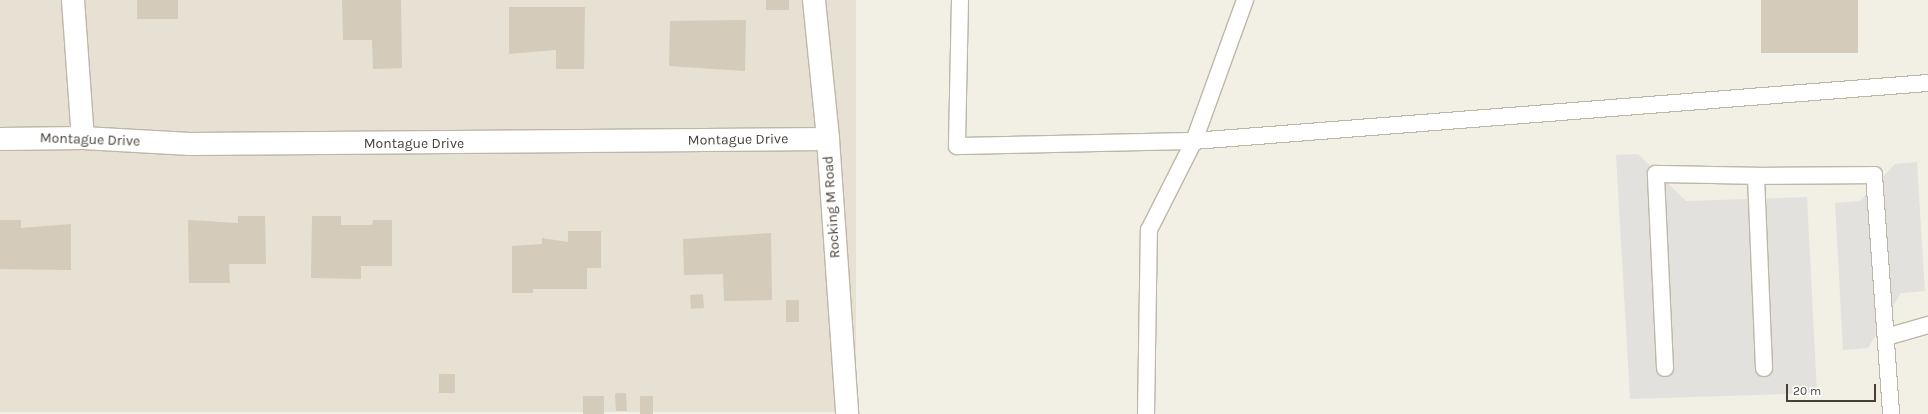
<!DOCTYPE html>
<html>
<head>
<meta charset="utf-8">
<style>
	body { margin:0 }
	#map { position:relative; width:1928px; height:414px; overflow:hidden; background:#f2efe5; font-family:Karla,sans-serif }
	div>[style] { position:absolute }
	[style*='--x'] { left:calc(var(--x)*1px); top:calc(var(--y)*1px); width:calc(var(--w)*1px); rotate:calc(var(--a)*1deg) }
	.residential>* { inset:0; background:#e6e1d3; transform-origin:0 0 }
	.parking>* { inset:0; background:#e3e1dd }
	.building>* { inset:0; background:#d4cbba; transform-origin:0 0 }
	.roads { filter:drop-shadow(1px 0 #beb7a8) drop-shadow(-1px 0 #beb7a8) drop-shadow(0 1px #beb7a8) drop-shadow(0 -1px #beb7a8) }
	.lane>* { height:16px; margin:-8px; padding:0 8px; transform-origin:8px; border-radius:8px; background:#fff }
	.street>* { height:22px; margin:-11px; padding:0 11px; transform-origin:11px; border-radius:11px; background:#fff }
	span { translate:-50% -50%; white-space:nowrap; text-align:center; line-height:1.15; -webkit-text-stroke:3px #fff; paint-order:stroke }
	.street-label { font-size:14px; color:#453f35 }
	.scale { position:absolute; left:1786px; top:384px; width:90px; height:18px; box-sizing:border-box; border:2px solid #453f35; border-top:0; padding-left:5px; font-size:12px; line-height:14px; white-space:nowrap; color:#453f35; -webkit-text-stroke:3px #fff; paint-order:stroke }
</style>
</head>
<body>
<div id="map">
	<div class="residential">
		<div style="left:0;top:0;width:856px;height:412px"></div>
	</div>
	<div class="parking">
		<div style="clip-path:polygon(1638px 154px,1686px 201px,1807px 197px,1817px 393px,1630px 399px,1616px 155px)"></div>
		<div style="clip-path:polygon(1917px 162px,1925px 291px,1901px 293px,1868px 348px,1843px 350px,1835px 203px,1860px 201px,1895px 164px)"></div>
	</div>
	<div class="building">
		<div style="left:137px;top:0;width:41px;height:19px"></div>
		<div style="clip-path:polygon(342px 0,401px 0,402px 68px,373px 69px,372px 40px,343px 40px)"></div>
		<div style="left:789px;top:0;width:10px;height:23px;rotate:90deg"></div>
		<div style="left:1761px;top:0;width:97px;height:53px"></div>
		<div style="clip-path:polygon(509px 7px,585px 7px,584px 69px,556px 69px,556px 50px,509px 54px)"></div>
		<div style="clip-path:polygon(734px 20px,746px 20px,745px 71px,669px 66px,670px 21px)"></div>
		<div style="clip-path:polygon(238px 216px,265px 216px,266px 264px,229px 264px,230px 283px,189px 283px,188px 220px,238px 223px)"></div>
		<div style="clip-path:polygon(312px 216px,341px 216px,341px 225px,372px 225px,373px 220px,392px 220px,392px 266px,361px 266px,361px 279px,311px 278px)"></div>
		<div style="clip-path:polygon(0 220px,21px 220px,21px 228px,71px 224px,71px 270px,0 269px)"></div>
		<div style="clip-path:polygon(568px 231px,601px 231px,601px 268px,587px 268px,587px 289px,533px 289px,533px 293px,512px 293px,512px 246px,542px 244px,542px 238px,568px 242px)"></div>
		<div style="clip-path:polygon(771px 233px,772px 300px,724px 301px,723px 274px,684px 275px,683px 239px)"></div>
		<div style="left:703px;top:294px;width:14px;height:13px;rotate:86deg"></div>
		<div style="left:786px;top:300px;width:13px;height:22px"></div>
		<div style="left:439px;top:374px;width:16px;height:19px"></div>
		<div style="clip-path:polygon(618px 393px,626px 393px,627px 411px,616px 411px,615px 394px)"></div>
		<div style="left:583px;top:396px;width:21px;height:18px"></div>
		<div style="left:640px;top:396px;width:13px;height:18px"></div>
	</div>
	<div class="roads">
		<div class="lane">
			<div style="--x:960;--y:0;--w:146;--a:91.2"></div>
			<div style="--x:957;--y:146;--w:237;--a:-1.2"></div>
			<div style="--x:1194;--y:141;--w:736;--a:-4.52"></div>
			<div style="--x:1886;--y:337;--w:44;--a:-15.9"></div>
			<div style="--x:1665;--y:368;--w:194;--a:-92.7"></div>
			<div style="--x:1656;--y:174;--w:100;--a:1.1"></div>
			<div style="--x:1764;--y:368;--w:192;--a:-92.4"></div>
			<div style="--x:1756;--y:176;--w:118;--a:-0.5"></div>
			<div style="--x:1874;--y:175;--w:240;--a:85.9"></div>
			<div style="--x:1146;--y:414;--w:184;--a:-89.1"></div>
			<div style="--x:1149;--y:230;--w:100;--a:-63.2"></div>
			<div style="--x:1194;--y:141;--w:150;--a:-70.1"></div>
		</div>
		<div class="street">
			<div style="--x:73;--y:0;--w:138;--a:85.9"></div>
			<div style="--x:814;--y:0;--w:140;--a:84.2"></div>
			<div style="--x:828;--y:139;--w:276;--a:86"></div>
			<div style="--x:0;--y:139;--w:83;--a:-0.7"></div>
			<div style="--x:83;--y:138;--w:107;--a:3.2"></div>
			<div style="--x:190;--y:144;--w:638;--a:-0.45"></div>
		</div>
	</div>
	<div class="street-label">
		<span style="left:90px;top:140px;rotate:2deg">Montague Drive</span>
		<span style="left:738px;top:140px;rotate:-1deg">Montague Drive</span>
		<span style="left:414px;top:144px">Montague Drive</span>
		<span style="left:832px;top:207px;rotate:-94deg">Rocking M Road</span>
	</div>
	<div class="scale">20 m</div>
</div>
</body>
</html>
